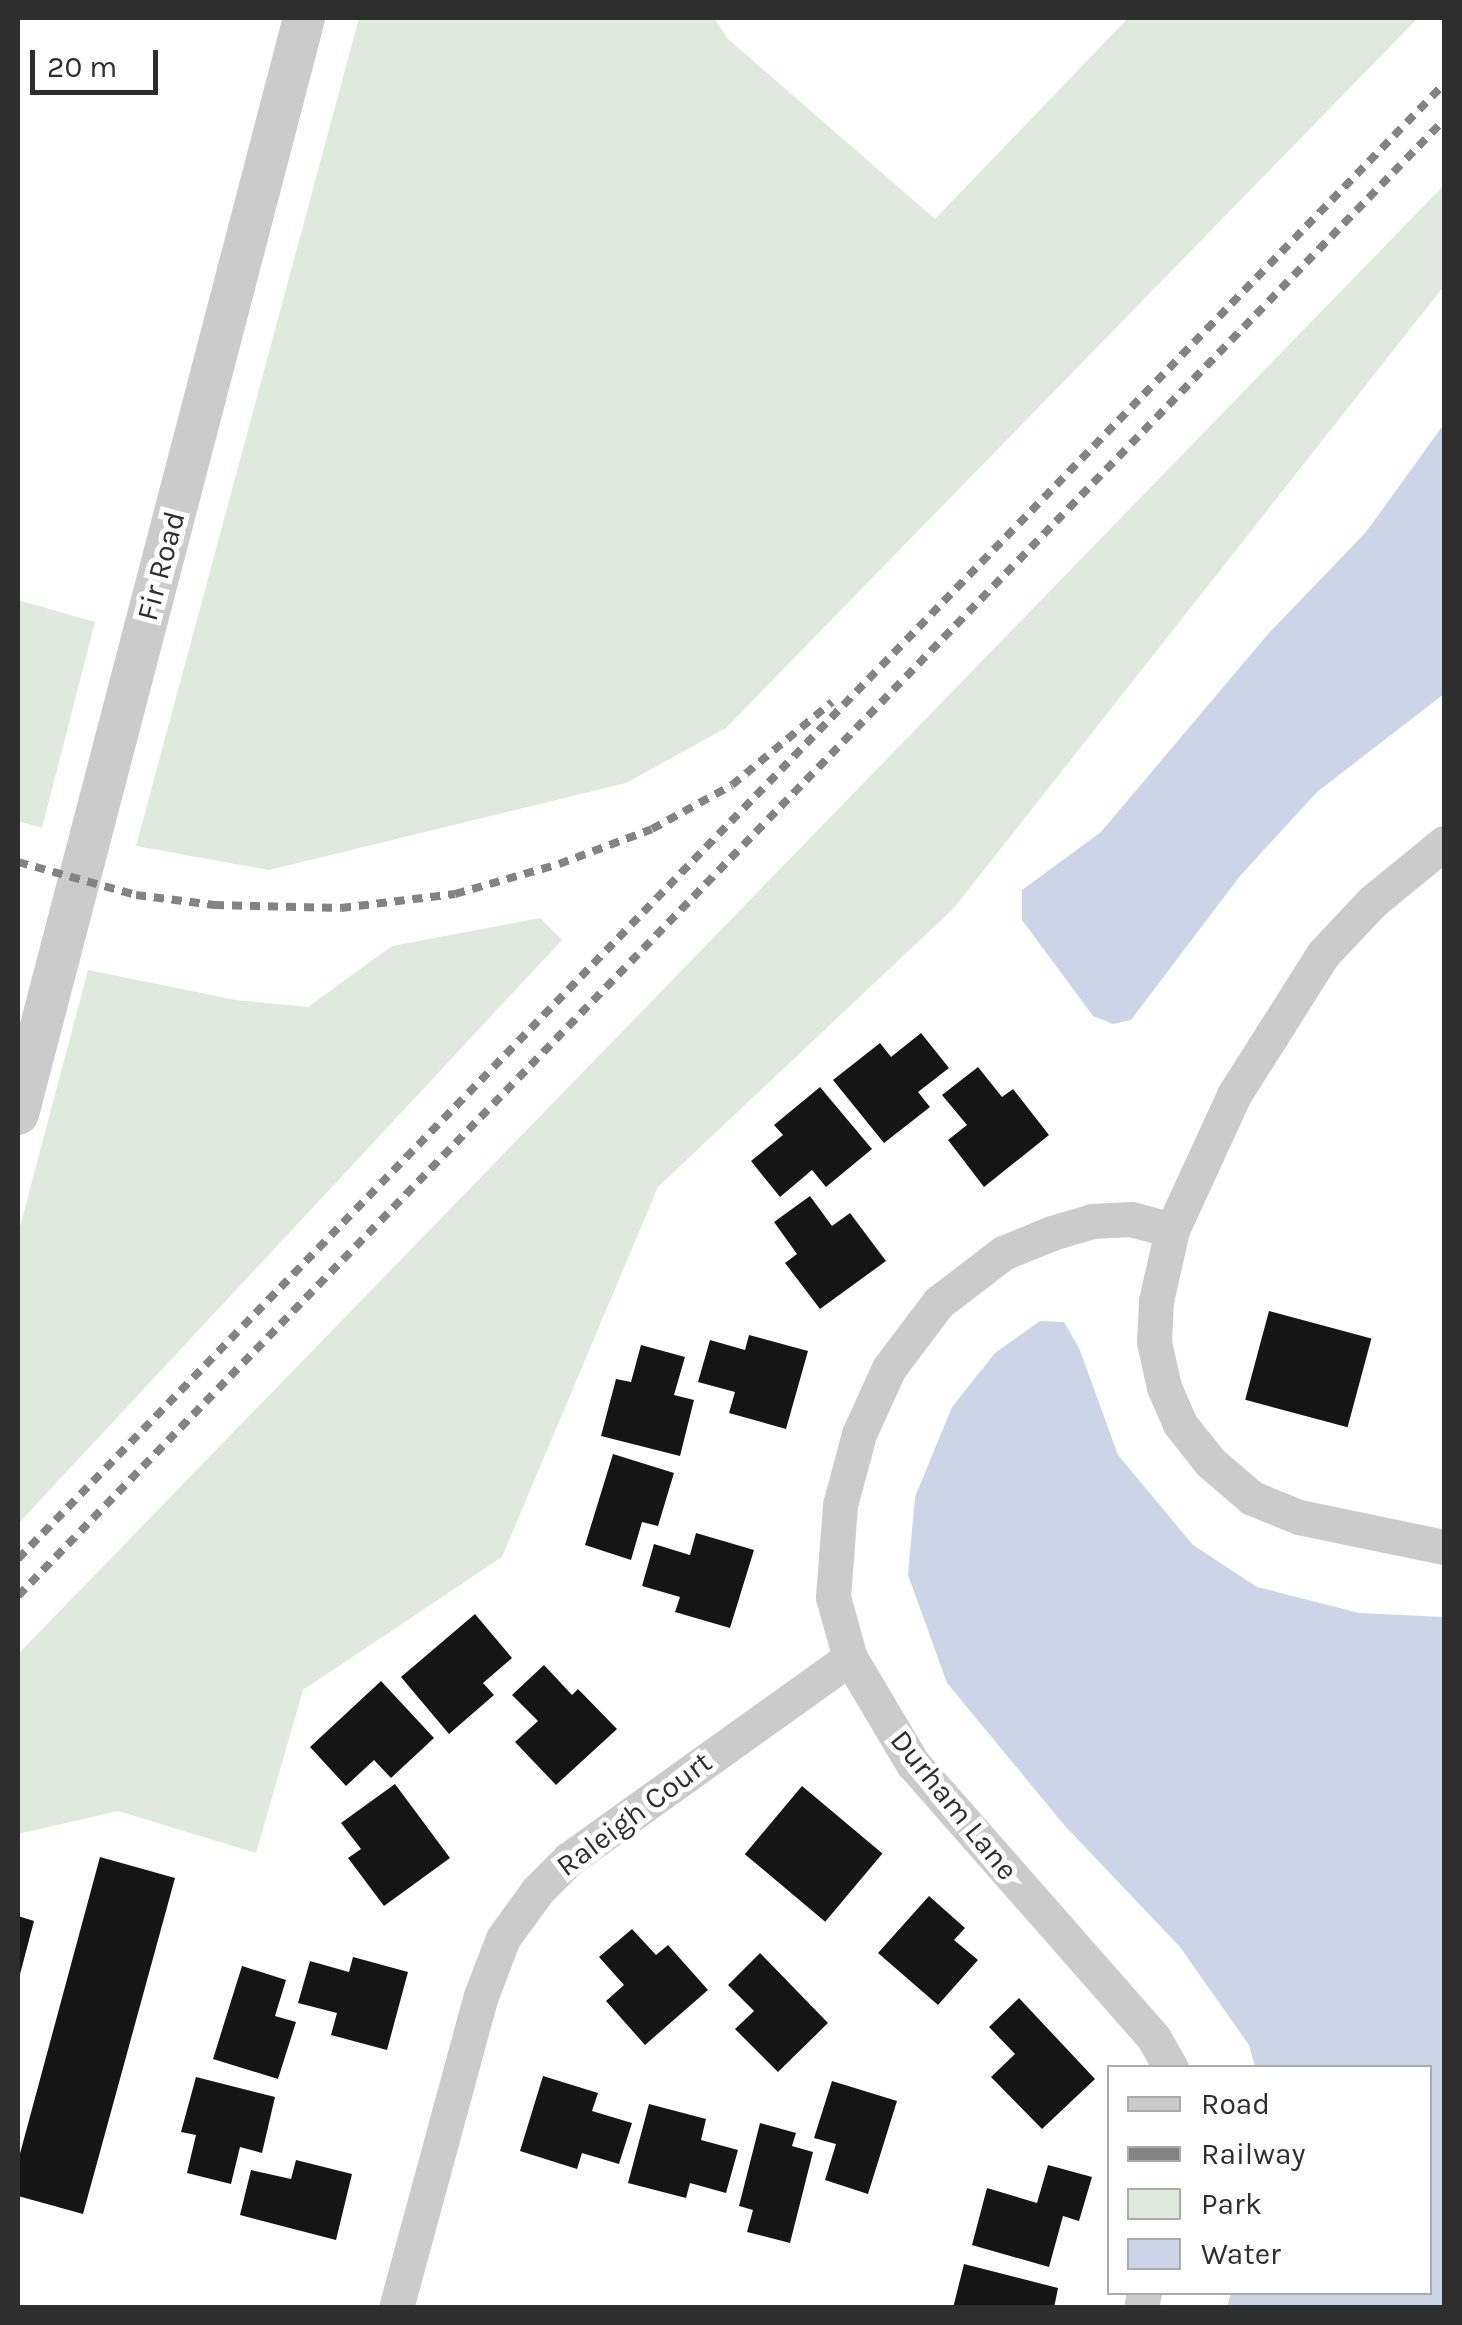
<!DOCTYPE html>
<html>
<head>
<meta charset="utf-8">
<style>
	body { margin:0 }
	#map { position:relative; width:1462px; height:2325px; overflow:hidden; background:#fff; font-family:Karla,sans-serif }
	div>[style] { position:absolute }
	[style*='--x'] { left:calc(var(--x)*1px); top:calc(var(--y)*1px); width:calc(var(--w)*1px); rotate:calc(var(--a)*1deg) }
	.green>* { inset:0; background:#e0e9dd }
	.water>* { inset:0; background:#ccd4e7 }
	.building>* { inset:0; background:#151515; transform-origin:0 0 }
	.minor>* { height:35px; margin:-17.5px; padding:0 17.5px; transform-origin:17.5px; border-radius:17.5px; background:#cbcbcb }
	.tertiary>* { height:42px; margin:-21px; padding:0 21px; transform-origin:21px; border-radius:21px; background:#cbcbcb }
	.rail>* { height:8px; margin-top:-4px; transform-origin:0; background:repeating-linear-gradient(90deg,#838383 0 10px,transparent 0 18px) }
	span { translate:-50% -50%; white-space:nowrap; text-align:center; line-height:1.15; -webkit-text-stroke:10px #fff; paint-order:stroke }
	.street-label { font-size:30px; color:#2e2e2e }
	.frame { position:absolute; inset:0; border:20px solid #2e2e2e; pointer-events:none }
	.legend { position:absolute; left:1107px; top:2065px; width:325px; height:230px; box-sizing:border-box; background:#fff; border:2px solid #ababab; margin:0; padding:12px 18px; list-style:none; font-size:30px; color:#2e2e2e }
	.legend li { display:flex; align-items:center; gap:20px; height:50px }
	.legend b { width:50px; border:2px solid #ababab }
	.scale { position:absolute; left:30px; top:50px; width:128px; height:45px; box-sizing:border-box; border:5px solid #2e2e2e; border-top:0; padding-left:12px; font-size:30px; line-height:35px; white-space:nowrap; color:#2e2e2e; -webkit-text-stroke:8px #fff; paint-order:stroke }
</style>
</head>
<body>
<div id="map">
	<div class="green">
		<div style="clip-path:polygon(359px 18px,714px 18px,728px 39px,935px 219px,1128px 18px,1418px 18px,726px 728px,626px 783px,269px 870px,136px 846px)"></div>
		<div style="clip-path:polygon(1444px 185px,1444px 286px,954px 908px,658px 1187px,502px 1557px,303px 1690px,256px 1853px,118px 1811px,18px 1834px,18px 1654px)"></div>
		<div style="clip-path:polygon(18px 600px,95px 622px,42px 828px,18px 821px)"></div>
		<div style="clip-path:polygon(540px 918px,562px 940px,18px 1524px,18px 1234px,88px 970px,236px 1000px,308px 1007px,392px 946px)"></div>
	</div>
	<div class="water">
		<div style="clip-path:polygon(1444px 424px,1444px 694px,1317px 792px,1240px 876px,1131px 1020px,1113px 1024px,1093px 1016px,1022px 920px,1022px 890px,1101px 832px,1268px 634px,1366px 532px)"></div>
		<div style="clip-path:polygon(1040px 1321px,1064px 1322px,1079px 1348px,1118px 1455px,1193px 1545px,1257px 1587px,1359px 1613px,1444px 1617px,1444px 2307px,1227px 2307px,1231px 2293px,1430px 2292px,1430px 2068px,1255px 2067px,1249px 2045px,1180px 1947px,1065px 1826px,947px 1683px,908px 1575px,915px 1497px,952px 1407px,995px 1353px)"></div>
	</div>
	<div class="building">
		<div style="clip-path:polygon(921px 1033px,949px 1068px,918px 1092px,930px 1107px,884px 1143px,833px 1080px,880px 1043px,891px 1057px)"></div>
		<div style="clip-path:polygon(978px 1067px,1002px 1097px,1013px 1089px,1049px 1135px,984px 1187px,948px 1140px,967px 1125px,942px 1095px)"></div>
		<div style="clip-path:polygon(820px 1087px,872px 1149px,826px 1187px,812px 1170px,780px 1197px,751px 1161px,783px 1135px,774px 1125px)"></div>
		<div style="clip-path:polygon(810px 1196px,832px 1226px,850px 1213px,886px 1261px,820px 1309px,785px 1263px,797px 1254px,774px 1222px)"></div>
		<div style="left:1269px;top:1311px;width:106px;height:92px;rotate:15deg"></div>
		<div style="clip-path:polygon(749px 1335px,808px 1351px,786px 1429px,729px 1413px,735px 1392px,698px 1382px,710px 1340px,745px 1350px)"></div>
		<div style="clip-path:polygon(641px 1345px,685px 1357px,674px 1395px,694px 1400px,680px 1456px,601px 1436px,616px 1379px,631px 1382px)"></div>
		<div style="clip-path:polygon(613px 1454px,674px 1473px,658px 1526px,642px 1522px,631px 1560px,585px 1545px)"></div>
		<div style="clip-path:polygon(696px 1533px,754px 1550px,730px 1628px,675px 1612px,680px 1597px,642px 1586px,654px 1544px,690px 1555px)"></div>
		<div style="clip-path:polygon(475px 1614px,512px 1658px,483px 1683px,494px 1695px,449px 1734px,401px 1677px)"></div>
		<div style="clip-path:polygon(544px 1665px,572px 1695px,578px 1689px,617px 1729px,556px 1785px,515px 1742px,538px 1721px,512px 1695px)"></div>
		<div style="clip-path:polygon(381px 1681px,434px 1738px,391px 1778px,374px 1760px,346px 1786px,310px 1747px)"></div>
		<div style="clip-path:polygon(395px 1784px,450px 1858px,384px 1906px,348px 1858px,361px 1849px,341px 1823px)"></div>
		<div style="left:802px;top:1786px;width:105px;height:89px;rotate:40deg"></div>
		<div style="clip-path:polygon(100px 1857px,175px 1878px,83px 2214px,18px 2196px,18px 2161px)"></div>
		<div style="clip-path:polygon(929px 1896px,965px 1928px,954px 1940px,978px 1960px,938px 2005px,878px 1953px)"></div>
		<div style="clip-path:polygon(18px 1916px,34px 1921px,19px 1978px,18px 1978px)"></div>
		<div style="clip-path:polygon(632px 1929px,656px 1955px,668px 1945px,708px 1990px,645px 2045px,606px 2001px,624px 1985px,599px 1957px)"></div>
		<div style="clip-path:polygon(760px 1953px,828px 2023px,778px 2072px,735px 2029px,754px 2011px,728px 1985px)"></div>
		<div style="clip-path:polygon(353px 1957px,408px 1972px,387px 2050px,331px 2035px,337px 2013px,298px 2003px,310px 1961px,349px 1972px)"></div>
		<div style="clip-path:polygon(242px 1966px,286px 1980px,275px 2016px,296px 2022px,278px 2079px,213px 2059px)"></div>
		<div style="clip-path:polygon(1019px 1998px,1095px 2079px,1042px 2129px,991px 2077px,1015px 2054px,989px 2027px)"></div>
		<div style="clip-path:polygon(543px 2076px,598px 2093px,592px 2111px,632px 2123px,619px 2164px,582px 2153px,577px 2169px,520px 2151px)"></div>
		<div style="clip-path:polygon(196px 2077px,275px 2097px,262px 2153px,240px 2147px,231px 2184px,187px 2173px,196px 2135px,181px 2132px)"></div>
		<div style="clip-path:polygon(832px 2081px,897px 2101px,868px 2194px,825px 2180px,836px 2144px,814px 2138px)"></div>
		<div style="clip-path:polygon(649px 2104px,706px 2119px,701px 2140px,738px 2150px,726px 2193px,690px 2183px,686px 2198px,628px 2183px)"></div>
		<div style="clip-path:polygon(760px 2123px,796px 2133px,792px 2146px,813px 2152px,790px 2243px,747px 2232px,753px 2210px,739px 2206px)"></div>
		<div style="clip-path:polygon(296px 2160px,352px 2174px,336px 2240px,240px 2215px,251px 2170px,291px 2179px)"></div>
		<div style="clip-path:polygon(1048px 2165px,1092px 2177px,1079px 2221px,1063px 2216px,1049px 2267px,972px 2245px,987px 2188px,1037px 2203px)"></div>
		<div style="clip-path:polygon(964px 2264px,1058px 2288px,1054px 2308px,953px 2308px)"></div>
	</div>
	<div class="minor">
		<div style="--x:1444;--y:843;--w:93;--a:140.7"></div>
		<div style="--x:1372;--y:902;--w:71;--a:133.3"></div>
		<div style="--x:1323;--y:954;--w:167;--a:122.3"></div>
		<div style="--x:1234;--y:1095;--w:149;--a:114.7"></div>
		<div style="--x:1172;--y:1230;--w:73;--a:102.7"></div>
		<div style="--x:1156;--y:1301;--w:41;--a:92.8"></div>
		<div style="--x:1154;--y:1342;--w:46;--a:77.5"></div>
		<div style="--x:1164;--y:1387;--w:40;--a:66.6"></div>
		<div style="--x:1180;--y:1424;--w:48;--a:51.7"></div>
		<div style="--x:1210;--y:1462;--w:55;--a:40.6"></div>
		<div style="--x:1252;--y:1498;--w:51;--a:22"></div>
		<div style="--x:1299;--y:1517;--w:148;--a:11.7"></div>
		<div style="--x:1171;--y:2068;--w:34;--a:-120"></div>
		<div style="--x:1154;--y:2038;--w:365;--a:-131.3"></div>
		<div style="--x:913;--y:1764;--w:123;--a:-120.7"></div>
		<div style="--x:850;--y:1658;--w:63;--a:-105.6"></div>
		<div style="--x:833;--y:1597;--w:92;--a:-85.6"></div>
		<div style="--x:840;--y:1505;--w:73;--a:-75"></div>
		<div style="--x:859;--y:1434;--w:72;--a:-65.6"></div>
		<div style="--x:889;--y:1368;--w:83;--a:-52.9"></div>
		<div style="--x:939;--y:1302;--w:81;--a:-37.4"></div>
		<div style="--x:1003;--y:1253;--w:53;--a:-22.2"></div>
		<div style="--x:1052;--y:1233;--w:42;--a:-16.7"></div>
		<div style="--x:1092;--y:1221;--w:39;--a:-3"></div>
		<div style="--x:1131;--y:1219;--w:42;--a:15"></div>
		<div style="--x:396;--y:2308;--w:323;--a:-74.8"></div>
		<div style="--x:481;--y:1996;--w:62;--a:-69.2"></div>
		<div style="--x:503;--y:1938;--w:59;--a:-53.9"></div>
		<div style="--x:538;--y:1890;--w:44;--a:-45"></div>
		<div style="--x:569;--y:1859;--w:345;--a:-35.6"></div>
		<div style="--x:1141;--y:2308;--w:16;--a:-79"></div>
	</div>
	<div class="tertiary">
		<div style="--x:18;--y:1114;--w:1133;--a:-75.37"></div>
	</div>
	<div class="rail">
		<div style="--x:18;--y:862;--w:123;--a:15.6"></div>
		<div style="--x:136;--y:895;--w:79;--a:7.3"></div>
		<div style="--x:214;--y:905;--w:127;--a:1.4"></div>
		<div style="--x:341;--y:908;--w:115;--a:-7"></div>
		<div style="--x:455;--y:894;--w:108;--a:-16.1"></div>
		<div style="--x:559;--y:864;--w:99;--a:-20.6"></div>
		<div style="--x:652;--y:829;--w:91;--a:-28.8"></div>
		<div style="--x:732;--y:785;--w:130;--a:-39.7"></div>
		<div style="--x:18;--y:1559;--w:2052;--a:-45.97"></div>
		<div style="--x:18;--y:1596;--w:2052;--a:-45.99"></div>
	</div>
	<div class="street-label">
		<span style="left:161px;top:566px;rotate:-75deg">Fir Road</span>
		<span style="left:954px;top:1805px;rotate:51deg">Durham Lane</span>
		<span style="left:634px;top:1814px;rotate:-37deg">Raleigh Court</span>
	</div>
	<div class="frame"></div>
	<ul class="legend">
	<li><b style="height:12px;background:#cbcbcb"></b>Road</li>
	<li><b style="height:12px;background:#838383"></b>Railway</li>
	<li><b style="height:28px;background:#e0e9dd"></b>Park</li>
	<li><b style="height:28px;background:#ccd4e7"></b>Water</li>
	</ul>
	<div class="scale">20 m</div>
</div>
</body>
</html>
